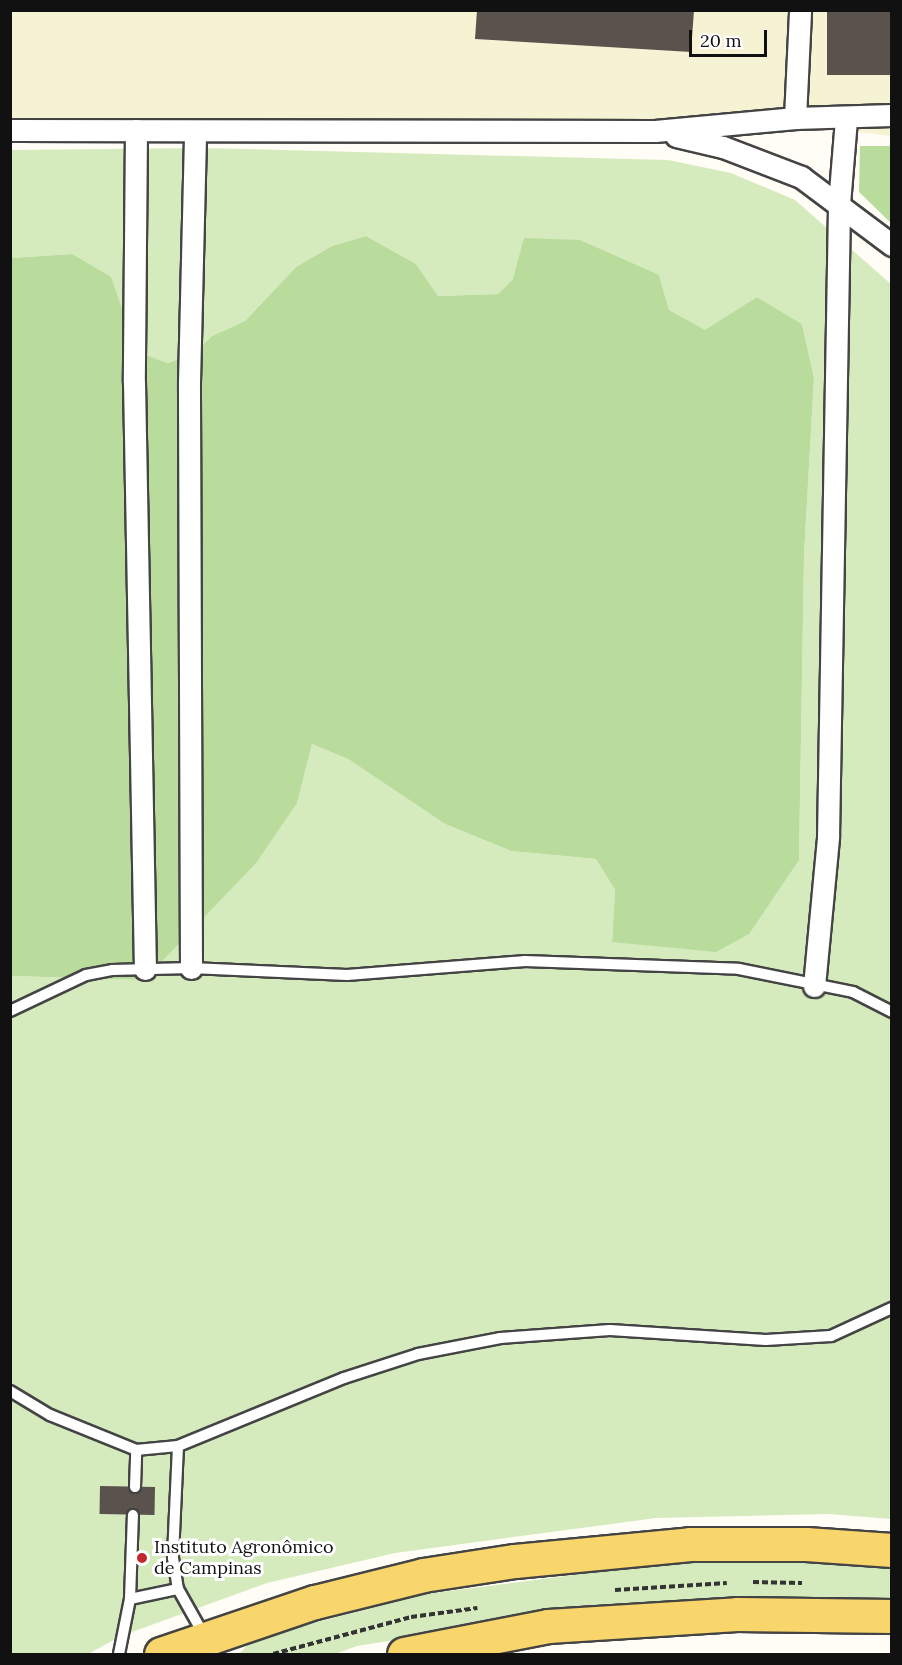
<!DOCTYPE html>
<html>
<head>
<meta charset="utf-8">
<style>
	body { margin:0 }
	#map { position:relative; width:902px; height:1665px; overflow:hidden; background:#fffdf5; font-family:Lora,serif }
	div>[style] { position:absolute }
	[style*='--x'] { left:calc(var(--x)*1px); top:calc(var(--y)*1px); width:calc(var(--w)*1px); rotate:calc(var(--a)*1deg) }
	.farmland>* { inset:0; background:#f6f3d4 }
	.green>* { inset:0; background:#d5ebbd }
	.forest>* { inset:0; background:#b9dc9c }
	.building>* { inset:0; background:#5a524d; transform-origin:0 0 }
	.path>* { height:4px; margin-top:-2px; transform-origin:0; background:repeating-linear-gradient(90deg,#333 0 6px,transparent 0 9px) }
	.roads { filter:drop-shadow(2px 0 #444) drop-shadow(-2px 0 #444) drop-shadow(0 2px #444) drop-shadow(0 -2px #444) }
	.service>* { height:10px; margin:-5px; padding:0 5px; transform-origin:5px; border-radius:5px; background:#fff }
	.minor>* { height:21px; margin:-10.5px; padding:0 10.5px; transform-origin:10.5px; border-radius:10.5px; background:#fff }
	.primary>* { height:33px; margin:-16.5px; padding:0 16.5px; transform-origin:16.5px; border-radius:16.5px; background:#f9d66b }
	.dots>* { width:16px; height:16px; translate:-50% -50%; box-sizing:border-box; border:3px solid #fff; border-radius:50% }
	span { translate:-50% -50%; white-space:nowrap; text-align:center; line-height:1.15; -webkit-text-stroke:6px #fff; paint-order:stroke }
	.poi-label { font-size:18px; color:#111 }
	.left { translate:0 -50%; text-align:left }
	.frame { position:absolute; inset:0; border:12px solid #111; pointer-events:none }
	.scale { position:absolute; left:689px; top:30px; width:78px; height:27px; box-sizing:border-box; border:3px solid #111; border-top:0; padding-left:8px; font-size:18px; line-height:21px; white-space:nowrap; color:#111; -webkit-text-stroke:4px #fff; paint-order:stroke }
</style>
</head>
<body>
<div id="map">
	<div class="farmland">
		<div style="clip-path:polygon(10px 11px,891px 11px,891px 136px,842px 130px,781px 131px,603px 143px,206px 144px,11px 138px)"></div>
	</div>
	<div class="green">
		<div style="clip-path:polygon(203px 148px,668px 160px,731px 173px,795px 200px,891px 284px,891px 1519px,828px 1514px,656px 1518px,395px 1553px,267px 1583px,121px 1636px,88px 1654px,11px 1654px,11px 976px,144px 980px,297px 803px,312px 744px,348px 759px,445px 824px,511px 851px,596px 859px,615px 890px,612px 942px,799px 860px,804px 555px,814px 378px,802px 324px,757px 297px,706px 331px,669px 310px,659px 275px,513px 279px,498px 294px,438px 296px,416px 264px,366px 236px,332px 246px,296px 267px,245px 321px,212px 336px,194px 353px,168px 363px,137px 353px,72px 254px,11px 258px,11px 150px)"></div>
		<div style="clip-path:polygon(762px 1558px,891px 1567px,891px 1605px,426px 1635px,357px 1646px,335px 1654px,239px 1654px,247px 1646px,279px 1632px,427px 1594px,675px 1562px)"></div>
	</div>
	<div class="forest">
		<div style="clip-path:polygon(860px 146px,891px 146px,891px 223px,859px 192px)"></div>
		<div style="clip-path:polygon(366px 236px,416px 264px,438px 296px,498px 294px,513px 279px,524px 238px,580px 240px,659px 275px,669px 310px,705px 330px,757px 297px,802px 324px,814px 378px,804px 555px,799px 860px,749px 934px,716px 952px,612px 942px,615px 890px,596px 859px,511px 851px,445px 824px,348px 759px,312px 744px,297px 803px,256px 863px,144px 980px,11px 976px,11px 258px,72px 254px,111px 277px,137px 352px,168px 363px,194px 353px,212px 336px,245px 321px,296px 267px,332px 246px)"></div>
	</div>
	<div class="building">
		<div style="clip-path:polygon(477px 10px,694px 10px,691px 52px,475px 39px)"></div>
		<div style="left:827px;top:10px;width:65px;height:65px"></div>
		<div style="left:100px;top:1486px;width:55px;height:28px;rotate:1deg"></div>
	</div>
	<div class="path">
		<div style="--x:753;--y:1582;--w:49;--a:1.2"></div>
		<div style="--x:615;--y:1590;--w:112;--a:-3.6"></div>
		<div style="--x:273;--y:1654;--w:143;--a:-15"></div>
		<div style="--x:411;--y:1617;--w:67;--a:-7.8"></div>
	</div>
	<div class="roads">
		<div class="service">
			<div style="--x:10;--y:1011;--w:84;--a:-25.3"></div>
			<div style="--x:86;--y:975;--w:26;--a:-11"></div>
			<div style="--x:112;--y:970;--w:79;--a:-1.5"></div>
			<div style="--x:191;--y:968;--w:156;--a:2.6"></div>
			<div style="--x:347;--y:975;--w:179;--a:-4.5"></div>
			<div style="--x:525;--y:961;--w:214;--a:2.1"></div>
			<div style="--x:739;--y:969;--w:116;--a:11.4"></div>
			<div style="--x:853;--y:992;--w:44;--a:27.1"></div>
			<div style="--x:10;--y:1391;--w:47;--a:31"></div>
			<div style="--x:50;--y:1415;--w:93;--a:22.1"></div>
			<div style="--x:136;--y:1450;--w:42;--a:-5.4"></div>
			<div style="--x:178;--y:1446;--w:179;--a:-22.3"></div>
			<div style="--x:344;--y:1378;--w:78;--a:-18"></div>
			<div style="--x:418;--y:1354;--w:84;--a:-11"></div>
			<div style="--x:500;--y:1338;--w:110;--a:-4.2"></div>
			<div style="--x:610;--y:1330;--w:156;--a:3.7"></div>
			<div style="--x:766;--y:1340;--w:65;--a:-3.5"></div>
			<div style="--x:831;--y:1336;--w:67;--a:-24.7"></div>
			<div style="--x:178;--y:1446;--w:112;--a:92.6"></div>
			<div style="--x:173;--y:1558;--w:31;--a:81"></div>
			<div style="--x:178;--y:1589;--w:55;--a:60.6"></div>
			<div style="--x:135;--y:1487;--w:37;--a:-88"></div>
			<div style="--x:130;--y:1599;--w:49;--a:-11.8"></div>
			<div style="--x:119;--y:1654;--w:56;--a:-78.7"></div>
			<div style="--x:130;--y:1599;--w:84;--a:-88"></div>
		</div>
		<div class="minor">
			<div style="--x:795;--y:118;--w:108;--a:-87.3"></div>
			<div style="--x:10;--y:130;--w:645;--a:0.09"></div>
			<div style="--x:655;--y:131;--w:141;--a:-5.3"></div>
			<div style="--x:795;--y:118;--w:97;--a:-1.8"></div>
			<div style="--x:136;--y:130;--w:252;--a:90.5"></div>
			<div style="--x:134;--y:382;--w:587;--a:88.93"></div>
			<div style="--x:676;--y:136;--w:48;--a:13.2"></div>
			<div style="--x:723;--y:147;--w:84;--a:21"></div>
			<div style="--x:801;--y:177;--w:114;--a:36.8"></div>
			<div style="--x:191;--y:968;--w:586;--a:-90.2"></div>
			<div style="--x:189;--y:382;--w:251;--a:-88.6"></div>
			<div style="--x:814;--y:986;--w:150;--a:-84.6"></div>
			<div style="--x:828;--y:837;--w:633;--a:-89"></div>
			<div style="--x:839;--y:204;--w:86;--a:-85.3"></div>
		</div>
		<div class="primary">
			<div style="--x:161;--y:1654;--w:163;--a:-18.7"></div>
			<div style="--x:315;--y:1602;--w:111;--a:-14"></div>
			<div style="--x:423;--y:1575;--w:93;--a:-8.7"></div>
			<div style="--x:515;--y:1561;--w:176;--a:-5.5"></div>
			<div style="--x:690;--y:1544;--w:116;--a:0"></div>
			<div style="--x:806;--y:1544;--w:86;--a:4"></div>
			<div style="--x:404;--y:1654;--w:147;--a:-11"></div>
			<div style="--x:548;--y:1626;--w:189;--a:-3.6"></div>
			<div style="--x:737;--y:1614;--w:155;--a:0.7"></div>
		</div>
	</div>
	<div class="dots">
		<div style="left:142px;top:1558px;background:#c4262e"></div>
	</div>
	<div class="poi-label">
		<span class="left" style="left:154px;top:1558px">Instituto Agronômico<br>de Campinas</span>
	</div>
	<div class="frame"></div>
	<div class="scale">20 m</div>
</div>
</body>
</html>
